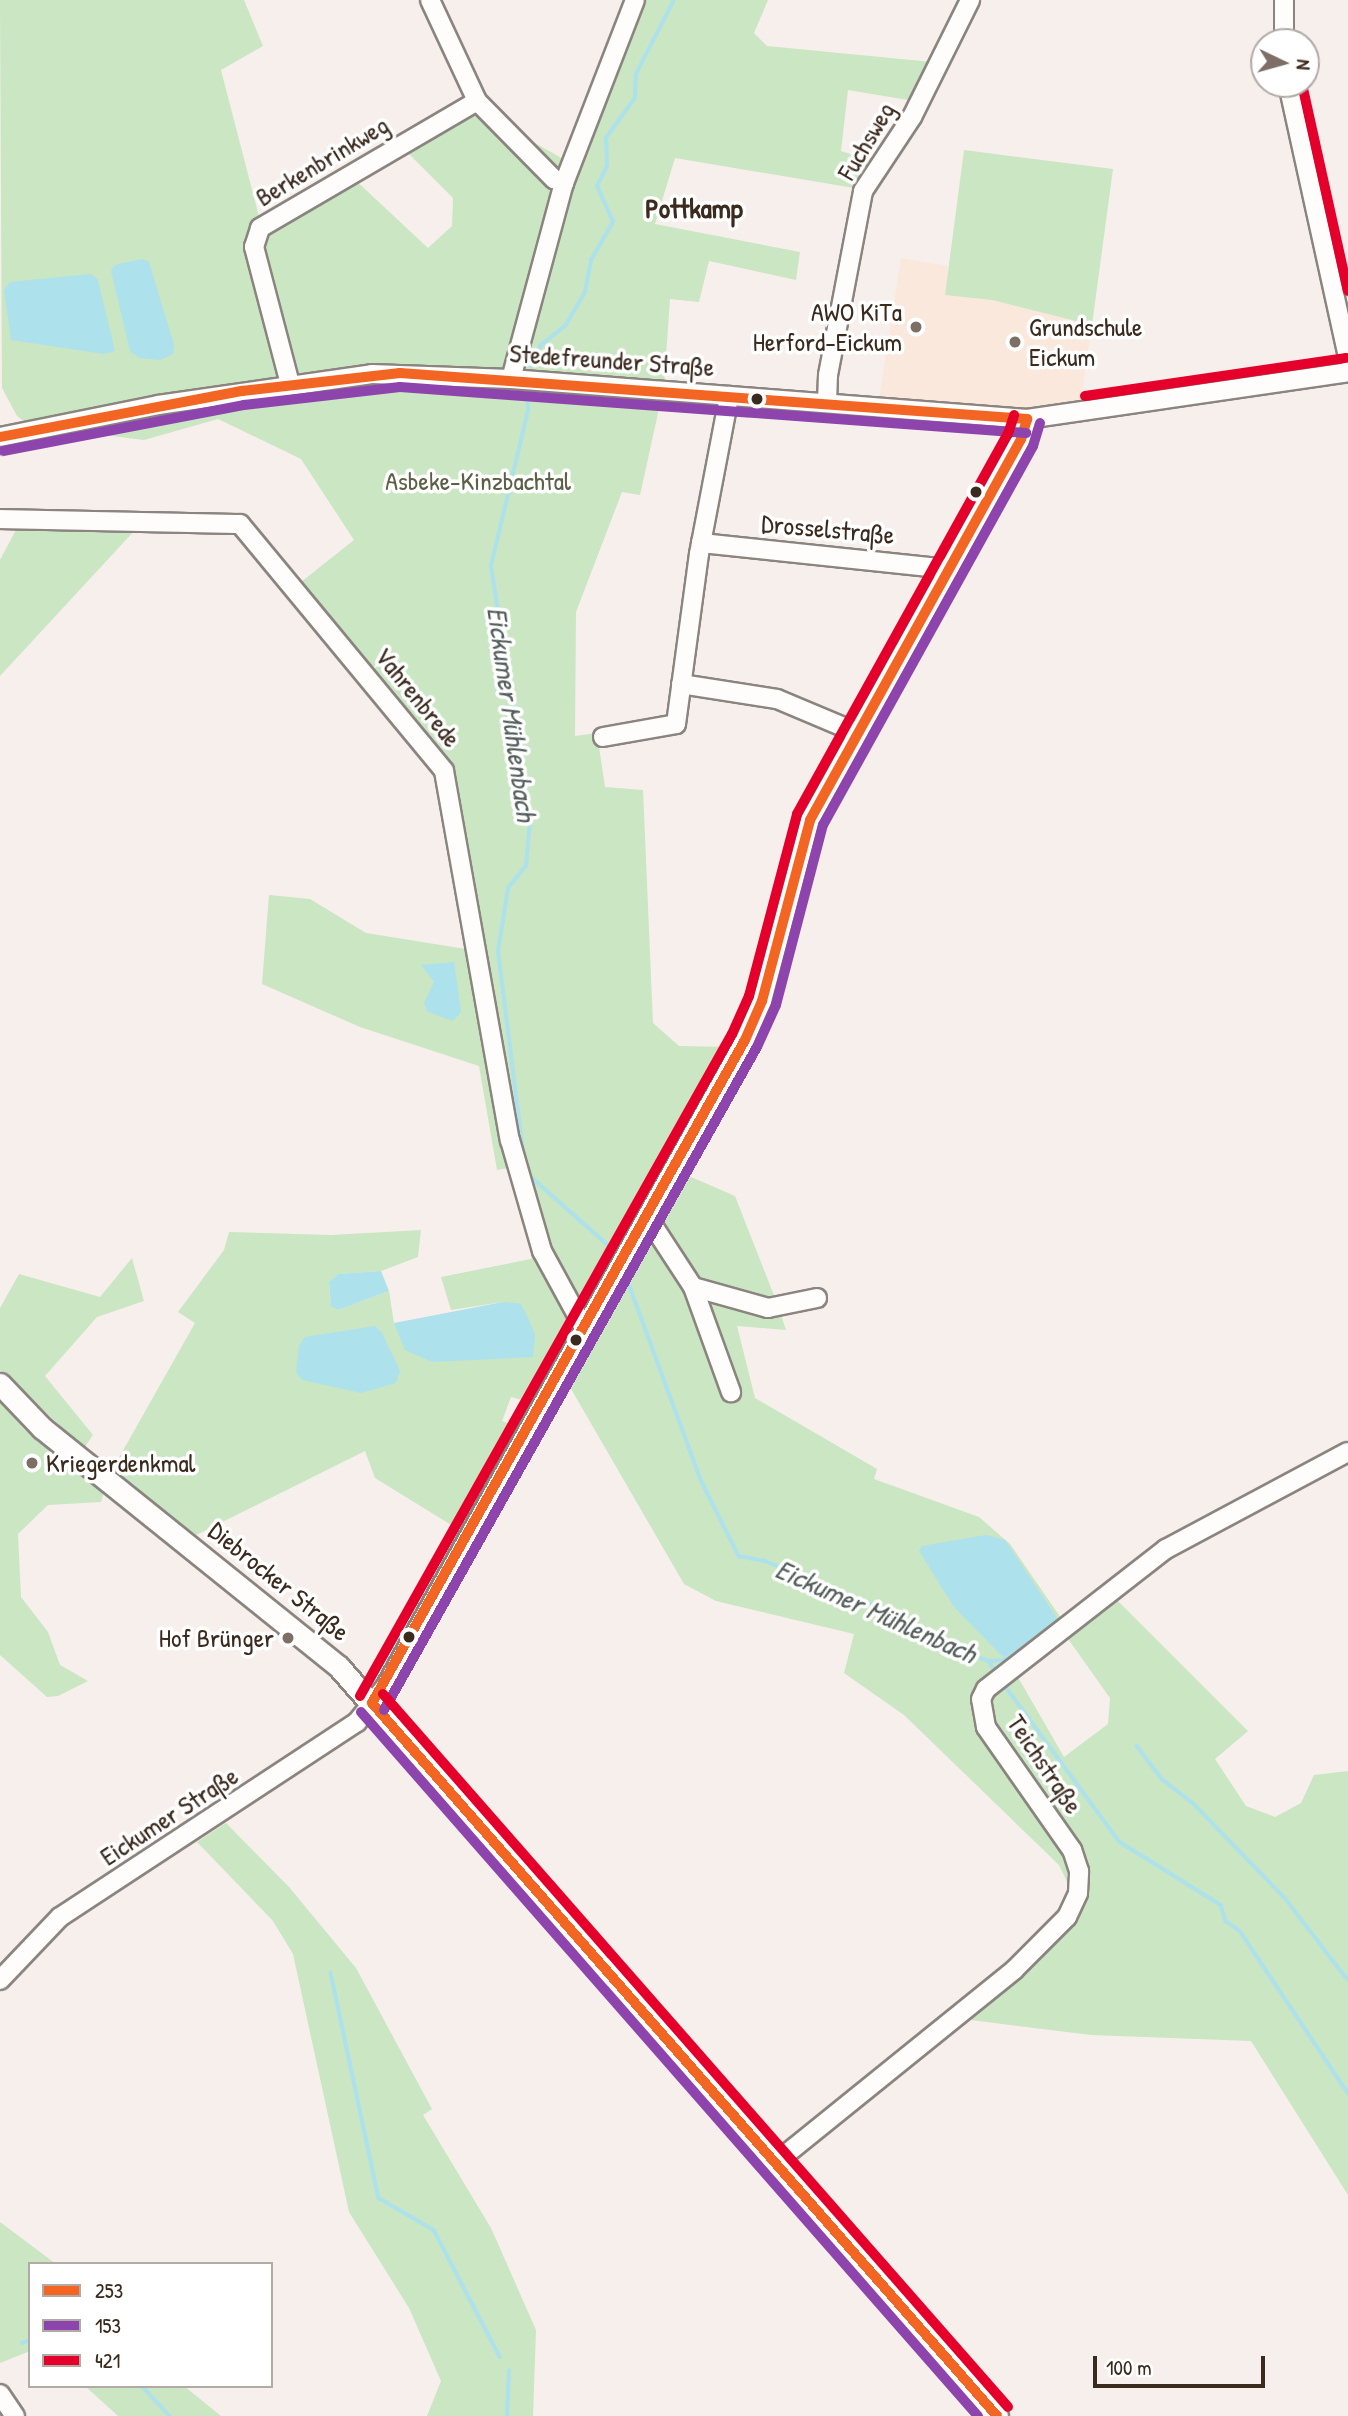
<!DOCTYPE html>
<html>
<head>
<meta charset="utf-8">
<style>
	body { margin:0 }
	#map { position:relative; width:1348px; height:2416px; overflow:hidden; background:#f7efeb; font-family:"Patrick Hand",sans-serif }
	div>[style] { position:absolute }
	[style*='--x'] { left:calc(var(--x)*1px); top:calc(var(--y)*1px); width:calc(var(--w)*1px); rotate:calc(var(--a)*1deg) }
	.built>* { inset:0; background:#fae8dd }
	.green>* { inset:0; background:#cae6c3 }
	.water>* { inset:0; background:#ade1ec }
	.stream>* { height:3.5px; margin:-1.75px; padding:0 1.75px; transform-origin:1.75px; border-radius:1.75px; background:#ade1ec }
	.roads { filter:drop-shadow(2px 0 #8b847f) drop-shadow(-2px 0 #8b847f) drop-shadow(0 2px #8b847f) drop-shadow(0 -2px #8b847f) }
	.minor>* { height:18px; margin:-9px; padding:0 9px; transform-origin:9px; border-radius:9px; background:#fefdfc }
	.major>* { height:21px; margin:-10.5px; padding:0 10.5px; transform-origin:10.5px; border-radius:10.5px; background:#fefdfc }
	.bus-1>* { height:10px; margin:-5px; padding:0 5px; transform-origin:5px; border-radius:5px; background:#f26522 }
	.bus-2>* { height:10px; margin:-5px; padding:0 5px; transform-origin:5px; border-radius:5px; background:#8e44ad }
	.bus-3>* { height:10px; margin:-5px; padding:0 5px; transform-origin:5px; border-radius:5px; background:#e4002b }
	.dots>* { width:19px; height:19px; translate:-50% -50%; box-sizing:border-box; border:4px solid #fff; border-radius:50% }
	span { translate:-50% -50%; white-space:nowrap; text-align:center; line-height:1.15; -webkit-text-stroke:7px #fff; paint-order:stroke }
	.street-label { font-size:26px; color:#3b2a1e }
	.poi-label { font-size:26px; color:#3b2a1e }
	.right { translate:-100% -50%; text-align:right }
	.left { translate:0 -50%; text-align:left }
	.park-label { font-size:26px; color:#5b6046 }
	.neighbourhood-label { font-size:28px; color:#3b2a1e; font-weight:700 }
	.water-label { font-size:28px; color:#545f5c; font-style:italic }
	.legend { position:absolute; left:28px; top:2262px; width:245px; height:126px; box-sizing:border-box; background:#fff; border:2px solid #b1aaa5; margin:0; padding:9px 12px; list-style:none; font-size:21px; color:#3b2a1e }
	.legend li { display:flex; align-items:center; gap:14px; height:35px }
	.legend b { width:35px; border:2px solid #b1aaa5 }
	.north { position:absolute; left:1250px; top:28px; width:70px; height:70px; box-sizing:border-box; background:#fff; border:2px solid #b1aaa5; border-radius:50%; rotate:95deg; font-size:19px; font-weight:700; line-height:28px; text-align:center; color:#3b2a1e }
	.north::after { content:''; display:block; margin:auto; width:24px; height:32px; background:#7d6f66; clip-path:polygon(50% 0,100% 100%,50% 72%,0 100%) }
	.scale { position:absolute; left:1093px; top:2356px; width:172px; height:32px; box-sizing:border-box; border:4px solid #3b2a1e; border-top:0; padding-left:9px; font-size:21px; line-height:24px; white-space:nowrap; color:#3b2a1e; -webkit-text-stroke:5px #fff; paint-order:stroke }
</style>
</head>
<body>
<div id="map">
	<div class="built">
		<div style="clip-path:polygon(901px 258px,948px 266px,946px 295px,992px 300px,1092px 325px,1081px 402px,1033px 411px,879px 399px)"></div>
	</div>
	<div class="green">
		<div style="clip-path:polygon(evenodd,0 0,244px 0,263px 46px,221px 70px,262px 228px,352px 177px,428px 248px,452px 226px,453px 198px,403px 148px,474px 109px,567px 161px,642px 0,768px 0,754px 33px,767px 46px,932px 62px,914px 101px,848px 90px,841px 151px,878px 163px,860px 189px,675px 158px,655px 224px,800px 252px,796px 280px,709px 261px,699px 302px,670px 299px,664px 386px,640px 495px,622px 492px,576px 612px,575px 736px,597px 733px,605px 787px,643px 790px,653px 1023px,679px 1046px,731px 1047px,668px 1167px,735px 1196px,777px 1303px,786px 1330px,737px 1326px,755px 1398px,877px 1469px,874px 1479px,979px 1517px,1010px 1544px,1061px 1618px,1104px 1587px,1248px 1731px,1215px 1759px,1246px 1806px,1275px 1817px,1301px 1803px,1314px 1775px,1348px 1771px,1348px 2195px,1251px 2041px,1091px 2035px,971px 2020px,1063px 1916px,1071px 1890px,1059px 1865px,904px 1715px,844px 1673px,854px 1634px,716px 1601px,684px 1584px,567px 1382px,563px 1386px,542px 1368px,526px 1401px,511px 1397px,502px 1421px,521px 1428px,461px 1531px,375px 1478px,365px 1451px,196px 1535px,112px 1470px,195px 1323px,178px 1312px,224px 1250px,229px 1232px,331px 1235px,421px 1230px,418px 1257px,381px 1271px,338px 1274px,329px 1282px,331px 1305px,338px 1310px,389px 1291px,394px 1323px,432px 1362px,461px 1358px,503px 1302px,451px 1310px,441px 1277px,536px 1258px,513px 1167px,497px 1170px,479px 1066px,360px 1027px,262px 984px,269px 895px,310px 899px,366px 933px,472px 950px,437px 772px,296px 586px,354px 540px,301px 459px,218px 419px,144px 440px,56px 429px,28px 424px,17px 416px,2px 388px,0 0,1066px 1636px,1110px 1698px,1108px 1724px,1064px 1757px,1015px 1672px,1066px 1636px)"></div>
		<div style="clip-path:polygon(964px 150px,1113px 169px,1092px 325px,992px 300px,945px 295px)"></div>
		<div style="clip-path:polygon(18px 526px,136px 529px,0 676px,0 560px)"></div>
		<div style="clip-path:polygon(132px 1258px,144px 1301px,97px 1317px,45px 1376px,93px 1435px,84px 1448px,0 1370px,0 1308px,19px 1274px,100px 1297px)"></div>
		<div style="clip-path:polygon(0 1400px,24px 1429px,104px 1492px,101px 1502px,48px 1505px,18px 1534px,21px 1597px,48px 1632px,60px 1665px,88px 1681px,58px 1696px,47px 1697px,0 1655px)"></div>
		<div style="clip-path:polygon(226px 1823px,289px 1887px,356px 1968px,432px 2109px,423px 2115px,491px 2228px,536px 2330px,533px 2416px,427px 2416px,441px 2381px,409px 2308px,349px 2212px,293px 1954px,273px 1921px,197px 1842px)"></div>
		<div style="clip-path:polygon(0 2222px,56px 2264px,30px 2264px,30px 2351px,0 2363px)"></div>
		<div style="clip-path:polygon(85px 2386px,184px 2386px,221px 2416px,118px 2416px)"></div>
	</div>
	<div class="water">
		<div style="clip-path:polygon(142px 259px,149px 262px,174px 345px,173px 354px,160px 360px,139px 358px,130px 351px,111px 271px,115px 265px)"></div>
		<div style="clip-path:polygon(91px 274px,98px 280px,115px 351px,104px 354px,11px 340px,4px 290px,10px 282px)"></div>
		<div style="clip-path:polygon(454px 962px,461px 1012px,453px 1021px,428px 1012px,424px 1003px,434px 982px,421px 965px)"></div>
		<div style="clip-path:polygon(381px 1271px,389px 1291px,338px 1310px,331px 1306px,329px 1282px,338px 1274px)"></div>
		<div style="clip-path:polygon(503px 1302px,521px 1304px,528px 1318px,535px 1335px,533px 1357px,432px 1362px,405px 1350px,394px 1323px)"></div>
		<div style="clip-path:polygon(375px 1326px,382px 1333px,400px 1371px,396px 1383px,361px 1393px,302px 1380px,296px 1372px,299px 1345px,305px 1337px)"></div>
		<div style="clip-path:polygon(986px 1535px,1005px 1540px,1059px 1621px,1006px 1660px,954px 1607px,919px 1551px,922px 1546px)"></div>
	</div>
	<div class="stream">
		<div style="--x:531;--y:367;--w:23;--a:-67"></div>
		<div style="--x:540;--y:346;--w:33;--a:-39"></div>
		<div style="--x:566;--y:325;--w:38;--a:-60"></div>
		<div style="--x:585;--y:292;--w:33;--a:-79"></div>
		<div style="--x:591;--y:260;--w:44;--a:-59.9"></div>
		<div style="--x:613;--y:222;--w:39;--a:-114"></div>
		<div style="--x:597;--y:186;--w:22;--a:-63"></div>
		<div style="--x:607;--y:166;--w:28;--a:-92"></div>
		<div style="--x:606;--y:138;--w:49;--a:-54.1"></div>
		<div style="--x:635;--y:98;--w:24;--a:-88"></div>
		<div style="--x:636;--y:74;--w:83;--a:-62.8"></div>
		<div style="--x:524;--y:1160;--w:210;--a:-97.1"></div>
		<div style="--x:498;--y:952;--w:65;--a:-81.1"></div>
		<div style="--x:508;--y:888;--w:28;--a:-51"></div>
		<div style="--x:526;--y:866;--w:45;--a:-84.9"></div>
		<div style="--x:530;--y:821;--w:258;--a:-98.7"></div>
		<div style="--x:491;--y:566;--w:159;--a:-76.6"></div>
		<div style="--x:528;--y:411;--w:20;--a:-93"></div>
		<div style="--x:528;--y:1174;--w:108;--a:41.6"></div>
		<div style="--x:629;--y:1284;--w:211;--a:69.8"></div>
		<div style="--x:702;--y:1482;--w:83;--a:63.4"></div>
		<div style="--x:739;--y:1556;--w:26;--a:11"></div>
		<div style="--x:765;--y:1561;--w:120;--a:22.1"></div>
		<div style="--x:876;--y:1606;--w:67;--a:31.6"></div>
		<div style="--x:933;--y:1641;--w:59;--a:19.7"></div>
		<div style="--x:989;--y:1661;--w:15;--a:58"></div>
		<div style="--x:989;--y:1661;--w:17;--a:-3"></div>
		<div style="--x:1003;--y:1683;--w:197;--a:53.7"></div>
		<div style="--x:1120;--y:1842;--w:119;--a:32"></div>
		<div style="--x:1221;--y:1905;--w:17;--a:73"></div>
		<div style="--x:1226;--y:1921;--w:17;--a:36"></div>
		<div style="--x:1240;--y:1931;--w:195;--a:56.3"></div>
		<div style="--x:1137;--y:1746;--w:41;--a:52.9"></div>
		<div style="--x:1162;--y:1779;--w:39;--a:38"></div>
		<div style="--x:1193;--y:1803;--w:132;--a:45.9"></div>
		<div style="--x:1285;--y:1898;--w:103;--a:52.5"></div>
		<div style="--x:331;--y:1973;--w:230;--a:78"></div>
		<div style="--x:379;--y:2198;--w:64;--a:30.2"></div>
		<div style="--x:434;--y:2230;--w:143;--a:62.5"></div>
		<div style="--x:22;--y:2343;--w:9;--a:-21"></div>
		<div style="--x:142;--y:2386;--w:41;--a:47"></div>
		<div style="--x:507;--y:2416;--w:45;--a:-87.5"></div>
	</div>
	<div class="roads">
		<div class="minor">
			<div style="--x:430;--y:0;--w:111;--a:65"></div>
			<div style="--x:477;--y:101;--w:110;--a:45.4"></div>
			<div style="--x:554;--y:179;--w:11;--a:22"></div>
			<div style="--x:1284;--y:0;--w:42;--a:90"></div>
			<div style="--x:1288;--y:84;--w:279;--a:77.6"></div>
			<div style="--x:511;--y:379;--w:203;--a:-74.9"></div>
			<div style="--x:564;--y:183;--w:196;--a:-68.8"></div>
			<div style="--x:290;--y:384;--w:142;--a:-104.7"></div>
			<div style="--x:254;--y:247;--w:20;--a:-72"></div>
			<div style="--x:260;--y:228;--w:251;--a:-30.3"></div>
			<div style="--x:827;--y:403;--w:28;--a:-88"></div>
			<div style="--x:828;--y:375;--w:187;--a:-79.2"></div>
			<div style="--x:863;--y:191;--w:89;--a:-56.5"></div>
			<div style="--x:912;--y:117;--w:131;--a:-63.6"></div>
			<div style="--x:0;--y:437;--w:161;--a:-11.4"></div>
			<div style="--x:158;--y:405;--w:216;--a:-8.2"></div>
			<div style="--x:372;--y:374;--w:139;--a:2.1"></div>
			<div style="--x:511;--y:379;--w:518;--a:4.43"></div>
			<div style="--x:1027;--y:419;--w:324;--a:-8.3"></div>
			<div style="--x:0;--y:519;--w:240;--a:1.2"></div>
			<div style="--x:240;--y:524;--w:320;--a:50.4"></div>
			<div style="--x:444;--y:771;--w:375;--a:79.9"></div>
			<div style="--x:510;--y:1140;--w:116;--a:73.9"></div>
			<div style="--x:542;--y:1251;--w:90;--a:61.4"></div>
			<div style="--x:701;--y:543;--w:249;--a:6"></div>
			<div style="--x:681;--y:684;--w:97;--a:8.9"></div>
			<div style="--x:777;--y:699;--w:88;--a:22.8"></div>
			<div style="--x:603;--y:737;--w:74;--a:-10.1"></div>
			<div style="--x:676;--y:724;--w:172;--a:-82.3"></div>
			<div style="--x:699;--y:554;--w:161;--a:-79.2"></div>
			<div style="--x:648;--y:1218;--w:82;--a:56.9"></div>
			<div style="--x:693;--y:1287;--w:112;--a:70.1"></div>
			<div style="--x:693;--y:1287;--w:78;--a:15.6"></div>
			<div style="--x:768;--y:1308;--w:50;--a:-11.5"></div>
			<div style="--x:0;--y:1980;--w:87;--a:-46.4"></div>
			<div style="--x:60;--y:1917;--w:355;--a:-33.3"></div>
			<div style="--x:357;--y:1722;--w:46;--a:-51.1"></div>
			<div style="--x:386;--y:1686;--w:739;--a:-60.94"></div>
			<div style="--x:745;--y:1040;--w:43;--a:-66.4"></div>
			<div style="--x:762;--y:1001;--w:187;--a:-75.1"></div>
			<div style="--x:810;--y:820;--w:436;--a:-61"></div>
			<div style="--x:1021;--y:439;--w:21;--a:-73"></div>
			<div style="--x:775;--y:2163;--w:307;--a:-38.9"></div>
			<div style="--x:1014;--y:1970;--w:75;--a:-45"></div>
			<div style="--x:1067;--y:1917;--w:26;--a:-65"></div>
			<div style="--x:1078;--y:1893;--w:22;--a:-87"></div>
			<div style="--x:1079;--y:1871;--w:22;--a:-108"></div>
			<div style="--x:1072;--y:1850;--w:150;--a:-125"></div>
			<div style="--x:986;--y:1727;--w:28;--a:-100"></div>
			<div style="--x:981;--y:1699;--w:11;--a:-63"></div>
			<div style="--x:986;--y:1689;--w:228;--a:-37.9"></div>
			<div style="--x:1166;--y:1549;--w:206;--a:-28.1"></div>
			<div style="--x:0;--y:2394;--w:27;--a:56"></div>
		</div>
		<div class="major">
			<div style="--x:0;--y:1384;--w:61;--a:46.3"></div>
			<div style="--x:42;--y:1428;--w:381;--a:38.8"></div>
			<div style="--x:339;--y:1667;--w:997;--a:48.7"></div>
		</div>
	</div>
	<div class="bus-1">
		<div style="--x:0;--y:437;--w:246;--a:-10.8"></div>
		<div style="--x:242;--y:391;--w:159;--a:-6.5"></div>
		<div style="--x:400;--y:373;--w:629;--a:4.2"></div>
		<div style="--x:372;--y:1703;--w:761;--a:-60.64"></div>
		<div style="--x:745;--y:1040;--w:43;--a:-66.4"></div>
		<div style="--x:762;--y:1001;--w:187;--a:-75.1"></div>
		<div style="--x:810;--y:820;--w:436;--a:-61"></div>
		<div style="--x:1021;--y:439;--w:21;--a:-73"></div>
		<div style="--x:372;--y:1703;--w:948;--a:48.76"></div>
	</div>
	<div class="bus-2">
		<div style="--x:3;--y:451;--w:245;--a:-10.8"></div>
		<div style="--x:244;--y:405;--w:157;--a:-6.6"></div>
		<div style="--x:400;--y:387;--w:628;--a:4.2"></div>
		<div style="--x:384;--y:1710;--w:761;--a:-60.64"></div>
		<div style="--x:757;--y:1047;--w:46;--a:-65.7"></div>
		<div style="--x:776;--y:1005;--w:186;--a:-75.4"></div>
		<div style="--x:823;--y:825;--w:433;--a:-61"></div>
		<div style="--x:1033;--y:446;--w:24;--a:-73"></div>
		<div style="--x:361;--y:1712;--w:936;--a:48.77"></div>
	</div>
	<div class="bus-3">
		<div style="--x:1302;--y:84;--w:212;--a:77.5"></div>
		<div style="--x:1085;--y:396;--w:264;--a:-8.3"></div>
		<div style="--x:383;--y:1694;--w:948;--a:48.76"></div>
		<div style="--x:360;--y:1696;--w:759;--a:-60.67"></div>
		<div style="--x:732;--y:1034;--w:42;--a:-65.9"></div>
		<div style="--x:749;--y:996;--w:188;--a:-75.2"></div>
		<div style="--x:797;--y:814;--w:435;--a:-61"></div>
		<div style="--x:1008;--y:434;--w:20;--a:-72"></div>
	</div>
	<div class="dots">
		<div style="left:916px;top:327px;background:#7d6f66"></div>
		<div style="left:1015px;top:342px;background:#7d6f66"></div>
		<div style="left:757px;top:399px;background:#3b2a1e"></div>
		<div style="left:976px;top:492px;background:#3b2a1e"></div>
		<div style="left:576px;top:1340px;background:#3b2a1e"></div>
		<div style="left:32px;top:1463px;background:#7d6f66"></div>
		<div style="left:409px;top:1637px;background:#3b2a1e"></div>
		<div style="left:288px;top:1638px;background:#7d6f66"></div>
	</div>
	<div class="street-label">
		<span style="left:866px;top:141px;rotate:-59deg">Fuchsweg</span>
		<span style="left:322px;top:161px;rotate:-31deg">Berkenbrinkweg</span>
		<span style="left:612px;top:360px;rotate:4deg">Stedefreunder Straße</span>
		<span style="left:828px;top:529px;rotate:5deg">Drosselstraße</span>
		<span style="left:418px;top:697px;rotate:51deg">Vahrenbrede</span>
		<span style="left:279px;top:1581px;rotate:39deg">Diebrocker Straße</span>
		<span style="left:1045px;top:1764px;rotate:56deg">Teichstraße</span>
		<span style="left:169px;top:1816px;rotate:-33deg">Eickumer Straße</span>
	</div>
	<div class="poi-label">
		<span class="right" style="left:902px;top:327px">AWO KiTa<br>Herford-Eickum</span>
		<span class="left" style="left:1029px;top:342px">Grundschule<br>Eickum</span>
		<span class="left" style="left:46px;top:1463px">Kriegerdenkmal</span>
		<span class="right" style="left:274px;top:1638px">Hof Brünger</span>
	</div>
	<div class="park-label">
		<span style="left:478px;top:481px">Asbeke-Kinzbachtal</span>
	</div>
	<div class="neighbourhood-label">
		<span style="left:694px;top:208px">Pottkamp</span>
	</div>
	<div class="water-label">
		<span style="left:512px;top:714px;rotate:82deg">Eickumer Mühlenbach</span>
		<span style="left:876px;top:1611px;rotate:24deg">Eickumer Mühlenbach</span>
	</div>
	<ul class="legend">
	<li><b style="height:9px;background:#f26522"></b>253</li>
	<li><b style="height:9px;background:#8e44ad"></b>153</li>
	<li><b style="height:9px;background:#e4002b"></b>421</li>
	</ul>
	<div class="north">N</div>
	<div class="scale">100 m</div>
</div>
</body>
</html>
